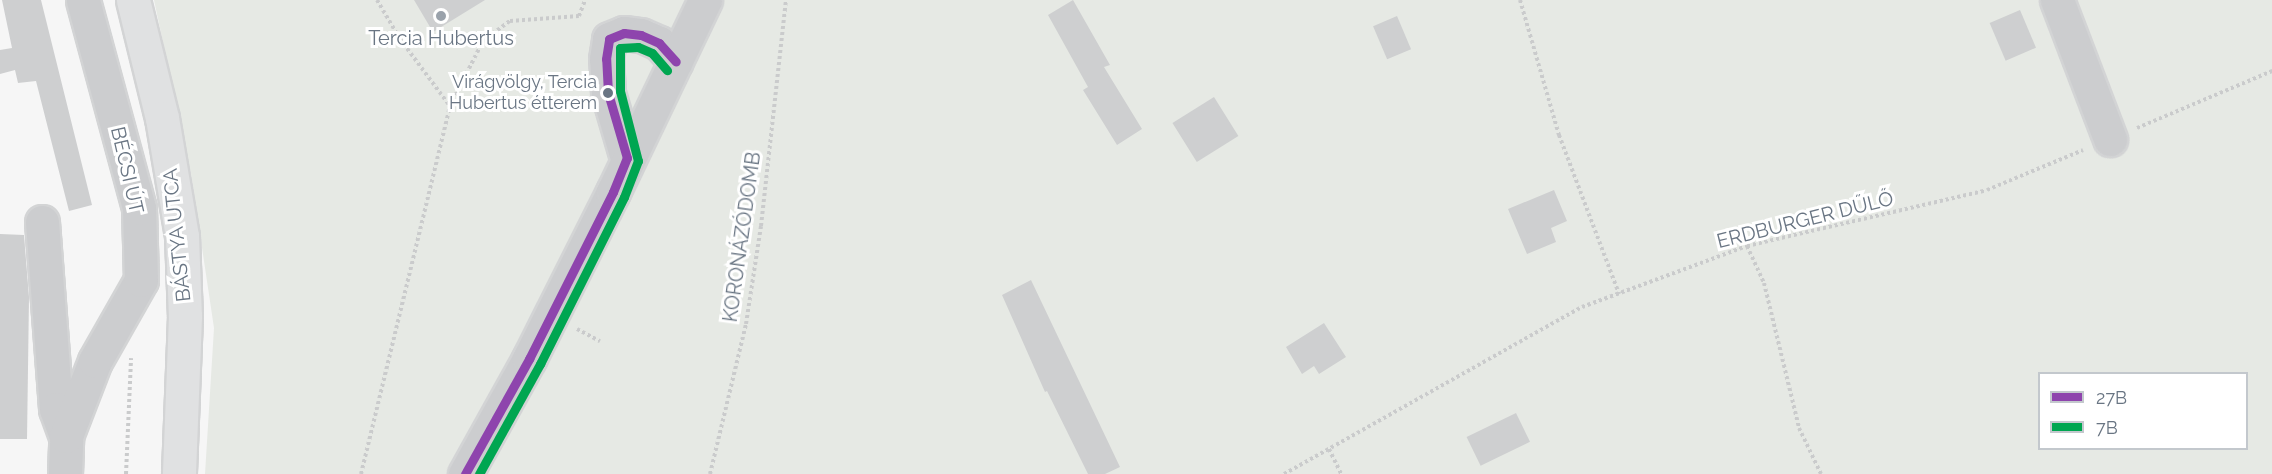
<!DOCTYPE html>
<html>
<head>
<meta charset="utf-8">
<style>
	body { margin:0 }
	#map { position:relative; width:2272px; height:474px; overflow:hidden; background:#f6f6f6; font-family:Raleway,sans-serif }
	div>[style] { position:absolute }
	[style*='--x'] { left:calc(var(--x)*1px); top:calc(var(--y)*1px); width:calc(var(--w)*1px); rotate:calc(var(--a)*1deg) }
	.green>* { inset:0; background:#e6e9e4 }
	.building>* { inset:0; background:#cecfd0; transform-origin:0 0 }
	.path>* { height:4px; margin-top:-2px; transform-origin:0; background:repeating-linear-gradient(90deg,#cacbcc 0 3px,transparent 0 6px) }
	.roads { filter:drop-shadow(2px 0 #d3d4d5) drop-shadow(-2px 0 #d3d4d5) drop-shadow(0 2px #d3d4d5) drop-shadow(0 -2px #d3d4d5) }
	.minor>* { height:33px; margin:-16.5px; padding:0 16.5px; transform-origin:16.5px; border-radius:16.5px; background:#cccdcf }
	.major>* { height:33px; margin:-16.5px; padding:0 16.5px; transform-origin:16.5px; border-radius:16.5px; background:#e0e1e2 }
	.bus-1>* { height:9px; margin:-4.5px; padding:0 4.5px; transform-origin:4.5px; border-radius:4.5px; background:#8e44ad }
	.bus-2>* { height:9px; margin:-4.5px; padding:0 4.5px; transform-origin:4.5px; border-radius:4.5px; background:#00a651 }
	.dots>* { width:16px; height:16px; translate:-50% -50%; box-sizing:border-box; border:3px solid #fff; border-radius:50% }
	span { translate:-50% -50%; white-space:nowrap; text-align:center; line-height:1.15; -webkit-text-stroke:6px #fff; paint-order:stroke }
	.bus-label { font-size:18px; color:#697583 }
	.right { translate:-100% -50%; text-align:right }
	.poi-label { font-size:20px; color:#697583 }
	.street-label { font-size:20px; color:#697583 }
	.legend { position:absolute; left:2038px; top:372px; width:210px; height:78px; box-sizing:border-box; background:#fff; border:2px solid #c3c8cd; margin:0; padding:8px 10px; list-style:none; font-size:18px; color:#697583 }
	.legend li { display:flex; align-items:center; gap:12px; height:30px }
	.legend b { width:30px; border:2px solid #c3c8cd }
</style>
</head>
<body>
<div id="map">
	<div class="green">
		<div style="clip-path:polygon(evenodd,154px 0,2272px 0,2272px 474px,205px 474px,214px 328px,191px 174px,154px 0,2040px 374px,2246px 374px,2246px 448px,2040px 448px,2040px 374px)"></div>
	</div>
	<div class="building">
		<div style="clip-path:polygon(2px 0,41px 0,92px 205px,69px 211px,36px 81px,18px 83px,15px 70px,0 74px,0 50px,12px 48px)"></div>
		<div style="clip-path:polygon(414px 0,485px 0,433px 32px)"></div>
		<div style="clip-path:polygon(1073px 0,1110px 65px,1104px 67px,1142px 129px,1117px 145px,1083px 90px,1088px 87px,1048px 15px)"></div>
		<div style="left:2020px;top:10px;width:41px;height:33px;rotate:67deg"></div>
		<div style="left:1397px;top:16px;width:36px;height:26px;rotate:67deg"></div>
		<div style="left:1214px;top:97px;width:46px;height:49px;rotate:58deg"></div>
		<div style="clip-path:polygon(1554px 190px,1567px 221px,1551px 228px,1556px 242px,1527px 254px,1508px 209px)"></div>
		<div style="clip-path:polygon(0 234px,24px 235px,29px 297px,27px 439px,0 439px)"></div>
		<div style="clip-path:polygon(1031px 280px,1120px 467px,1105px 474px,1088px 474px,1047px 391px,1045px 392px,1002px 295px)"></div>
		<div style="clip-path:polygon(1324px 323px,1346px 357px,1319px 374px,1314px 366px,1302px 374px,1286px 347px)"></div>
		<div style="left:1516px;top:413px;width:32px;height:55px;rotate:64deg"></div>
	</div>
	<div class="path">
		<div style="--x:377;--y:0;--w:45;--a:59.5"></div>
		<div style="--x:400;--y:39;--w:84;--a:53.3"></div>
		<div style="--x:1520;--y:0;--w:141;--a:73.9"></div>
		<div style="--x:1559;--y:135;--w:170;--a:69.3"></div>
		<div style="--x:2137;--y:128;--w:147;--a:-22.9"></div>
		<div style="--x:1747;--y:246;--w:41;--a:65.3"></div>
		<div style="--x:1764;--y:283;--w:149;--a:76.4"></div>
		<div style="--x:1799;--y:428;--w:51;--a:64.4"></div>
		<div style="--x:577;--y:329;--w:26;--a:28"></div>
		<div style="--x:1329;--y:449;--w:28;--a:64"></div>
		<div style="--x:126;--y:474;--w:116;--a:-87.5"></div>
		<div style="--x:361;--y:474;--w:379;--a:-76.4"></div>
		<div style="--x:450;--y:106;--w:73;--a:-63.1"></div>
		<div style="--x:483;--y:41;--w:34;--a:-37"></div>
		<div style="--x:510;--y:21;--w:69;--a:-4.1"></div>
		<div style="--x:579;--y:16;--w:17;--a:-69"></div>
		<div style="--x:710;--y:474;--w:154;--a:-76.5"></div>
		<div style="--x:746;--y:324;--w:99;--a:-81.3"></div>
		<div style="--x:761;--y:226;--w:227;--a:-83.7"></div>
		<div style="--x:1284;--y:474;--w:342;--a:-29.3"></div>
		<div style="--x:1582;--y:307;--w:176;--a:-20.3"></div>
		<div style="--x:1747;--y:246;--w:246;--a:-13.1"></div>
		<div style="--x:1987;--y:190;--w:104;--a:-22.6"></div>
	</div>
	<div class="roads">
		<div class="minor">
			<div style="--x:2057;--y:0;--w:149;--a:69.1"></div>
			<div style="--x:627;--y:158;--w:68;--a:-106.3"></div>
			<div style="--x:608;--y:93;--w:34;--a:-93"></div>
			<div style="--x:606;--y:59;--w:20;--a:-81"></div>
			<div style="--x:609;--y:39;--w:16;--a:-22"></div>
			<div style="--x:624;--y:33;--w:17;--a:7"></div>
			<div style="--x:641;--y:35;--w:20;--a:24"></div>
			<div style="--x:659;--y:43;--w:25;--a:48"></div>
			<div style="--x:42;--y:222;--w:188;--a:85.7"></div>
			<div style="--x:56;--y:409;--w:29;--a:70"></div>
			<div style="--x:65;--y:474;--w:38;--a:-88"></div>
			<div style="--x:66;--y:436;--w:80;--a:-68.9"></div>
			<div style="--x:95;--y:361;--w:93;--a:-60.4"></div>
			<div style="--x:141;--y:280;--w:72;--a:-91.6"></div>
			<div style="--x:139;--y:208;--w:215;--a:-105.1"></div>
			<div style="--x:465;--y:474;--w:132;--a:-60.9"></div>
			<div style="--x:529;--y:359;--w:187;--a:-63.3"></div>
			<div style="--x:613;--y:192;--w:213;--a:-64.4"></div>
		</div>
		<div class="major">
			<div style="--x:133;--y:0;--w:122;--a:76.2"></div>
			<div style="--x:162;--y:118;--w:120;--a:80.4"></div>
			<div style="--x:182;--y:236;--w:80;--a:87.9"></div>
			<div style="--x:185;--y:316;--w:158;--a:92.2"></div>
		</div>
	</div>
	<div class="bus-1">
		<div style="--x:465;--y:474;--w:132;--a:-60.9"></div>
		<div style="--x:529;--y:359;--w:187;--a:-63.3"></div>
		<div style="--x:613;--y:192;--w:37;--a:-68"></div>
		<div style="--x:627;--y:158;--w:68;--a:-106.3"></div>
		<div style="--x:608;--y:93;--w:34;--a:-93"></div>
		<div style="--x:606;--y:59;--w:20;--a:-81"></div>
		<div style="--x:609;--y:39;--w:16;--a:-22"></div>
		<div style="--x:624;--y:33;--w:17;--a:7"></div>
		<div style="--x:641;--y:35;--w:20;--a:24"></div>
		<div style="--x:659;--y:43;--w:25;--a:48"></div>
	</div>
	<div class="bus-2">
		<div style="--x:479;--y:474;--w:126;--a:-61"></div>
		<div style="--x:540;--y:364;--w:187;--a:-63.3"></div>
		<div style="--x:624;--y:197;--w:39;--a:-69"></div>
		<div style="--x:638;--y:161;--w:72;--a:-104.4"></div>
		<div style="--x:620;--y:91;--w:43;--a:-90"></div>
		<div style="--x:620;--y:48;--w:18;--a:-3"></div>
		<div style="--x:638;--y:47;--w:15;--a:23"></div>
		<div style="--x:652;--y:53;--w:23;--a:49"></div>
	</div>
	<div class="dots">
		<div style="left:441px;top:16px;background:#9aa2ab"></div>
		<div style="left:608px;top:93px;background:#697583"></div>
	</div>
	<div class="bus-label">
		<span class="right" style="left:597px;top:93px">Virágvölgy, Tercia<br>Hubertus étterem</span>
	</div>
	<div class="poi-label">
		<span style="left:441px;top:38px">Tercia Hubertus</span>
	</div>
	<div class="street-label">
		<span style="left:127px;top:170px;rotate:77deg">BÉCSI ÚT</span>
		<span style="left:1805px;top:220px;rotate:-14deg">ERDBURGER DŰLŐ</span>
		<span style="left:177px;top:235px;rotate:-96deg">BÁSTYA UTCA</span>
		<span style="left:742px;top:237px;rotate:-82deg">KORONÁZÓDOMB</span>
	</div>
	<ul class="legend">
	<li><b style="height:8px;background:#8e44ad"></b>27B</li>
	<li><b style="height:8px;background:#00a651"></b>7B</li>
	</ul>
</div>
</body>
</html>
